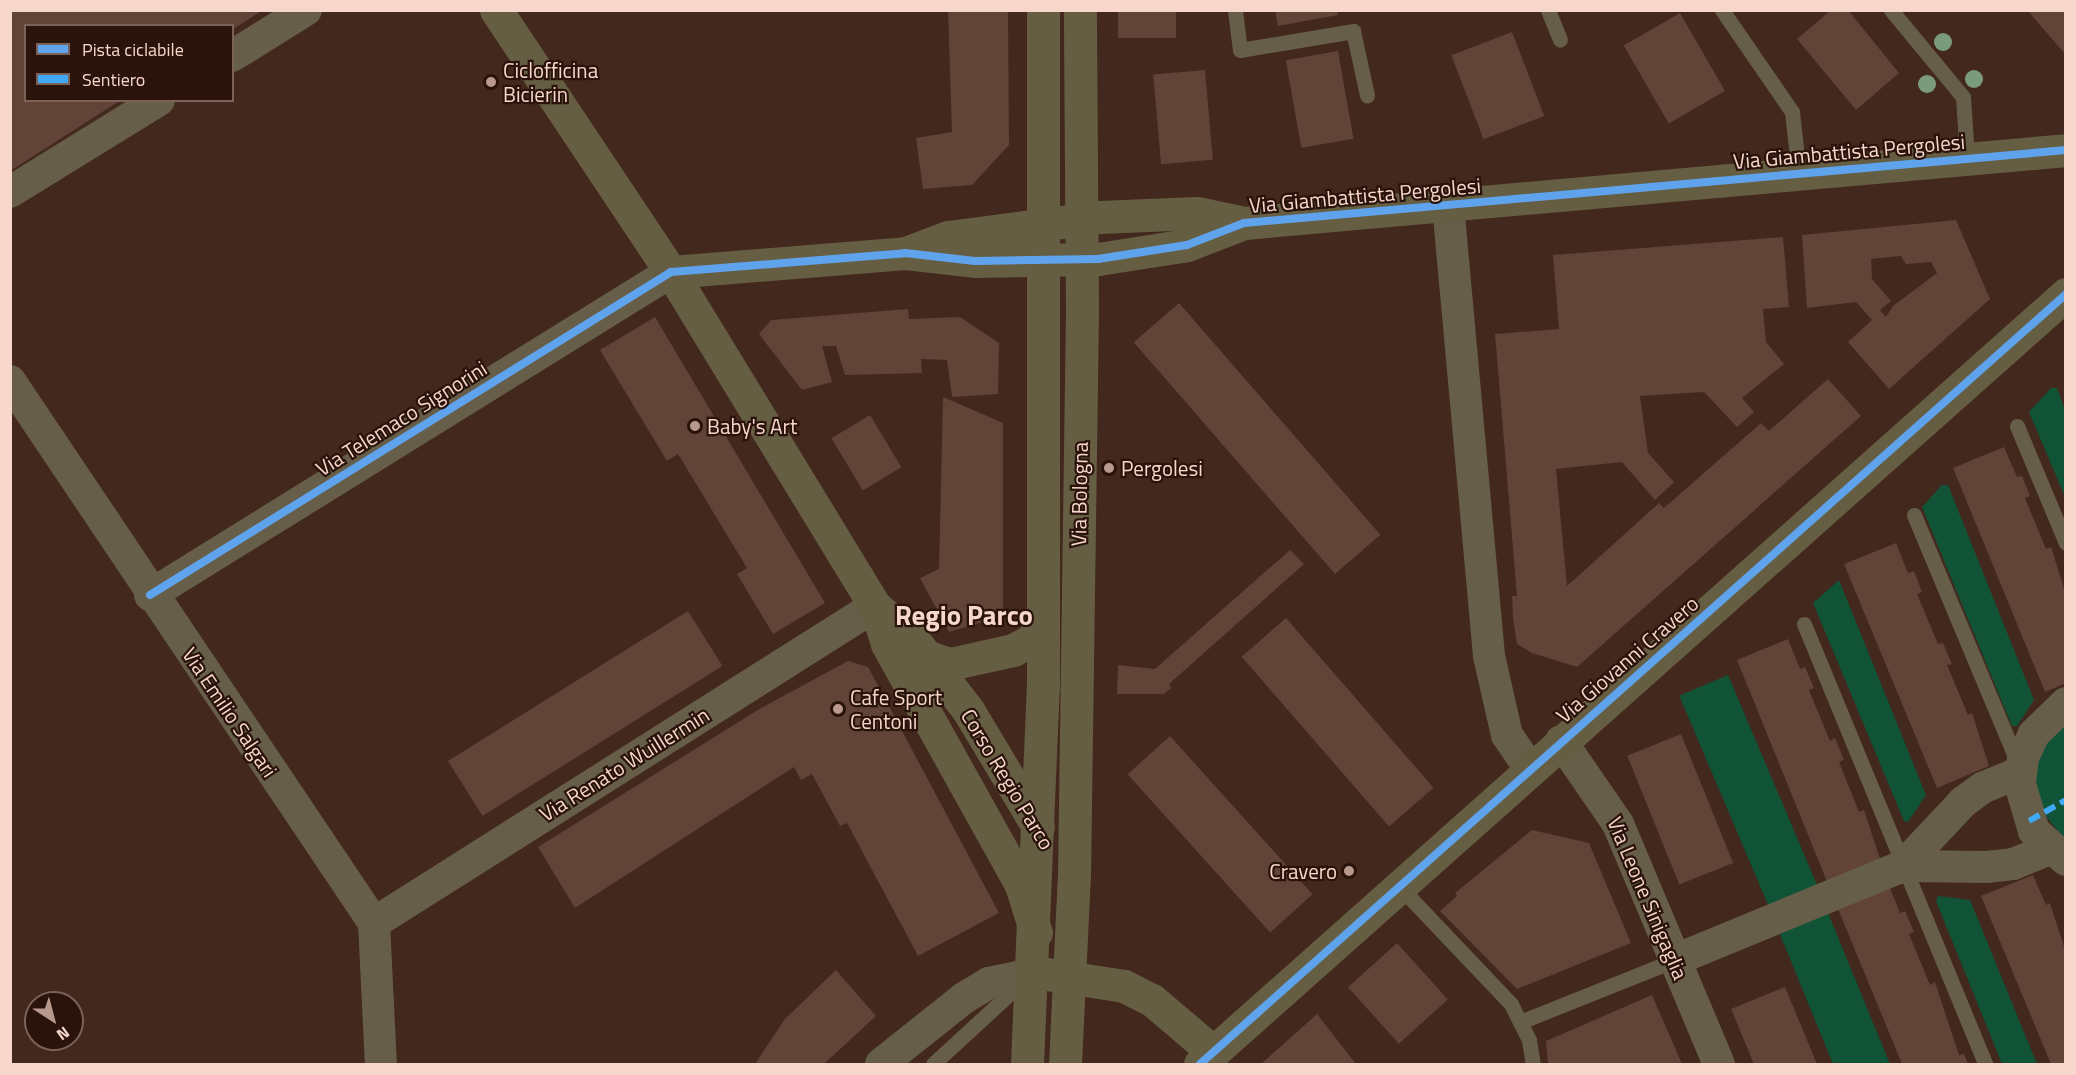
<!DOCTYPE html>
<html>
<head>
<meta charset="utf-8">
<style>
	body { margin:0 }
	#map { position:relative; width:2076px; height:1075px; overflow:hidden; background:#43281d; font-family:"Titillium Web",sans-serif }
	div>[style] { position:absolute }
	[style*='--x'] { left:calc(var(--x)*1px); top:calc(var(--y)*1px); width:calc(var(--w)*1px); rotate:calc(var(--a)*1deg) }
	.green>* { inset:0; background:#105337; transform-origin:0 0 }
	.building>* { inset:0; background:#614337; transform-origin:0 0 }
	.lane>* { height:15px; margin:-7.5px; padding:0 7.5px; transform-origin:7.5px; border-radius:7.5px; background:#665e49 }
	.street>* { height:32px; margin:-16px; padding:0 16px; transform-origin:16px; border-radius:16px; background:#665e49 }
	.secondary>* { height:33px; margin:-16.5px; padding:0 16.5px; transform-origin:16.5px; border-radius:16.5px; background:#665e42 }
	.quiet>* { height:6px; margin-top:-3px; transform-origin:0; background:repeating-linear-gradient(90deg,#3fa9f5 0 12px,transparent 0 18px) }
	.cycleway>* { height:8px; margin:-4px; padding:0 4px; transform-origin:4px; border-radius:4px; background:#60a3ed }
	.trees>* { width:18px; height:18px; margin:-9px; border-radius:50%; background:#7b9b7f }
	.dots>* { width:16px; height:16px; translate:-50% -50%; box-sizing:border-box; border:3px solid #29130b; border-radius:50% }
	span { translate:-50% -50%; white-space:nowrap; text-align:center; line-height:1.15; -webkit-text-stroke:4.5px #29130b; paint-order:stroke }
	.poi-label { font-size:21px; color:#f7d6cb }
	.left { translate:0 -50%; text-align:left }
	.right { translate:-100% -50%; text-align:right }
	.street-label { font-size:21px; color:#f7d6cb }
	.district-label { font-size:27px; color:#f7d6cb; font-weight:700 }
	.frame { position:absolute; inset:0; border:12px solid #f7d6cb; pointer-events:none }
	.legend { position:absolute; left:24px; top:24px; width:210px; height:78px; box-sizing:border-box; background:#29130b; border:2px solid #7b6158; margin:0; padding:8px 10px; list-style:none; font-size:18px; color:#f7d6cb }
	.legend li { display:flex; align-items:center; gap:12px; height:30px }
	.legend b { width:30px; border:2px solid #7b6158 }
	.north { position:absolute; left:24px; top:991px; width:60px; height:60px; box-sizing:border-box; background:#29130b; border:2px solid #7b6158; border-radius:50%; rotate:144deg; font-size:16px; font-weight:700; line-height:24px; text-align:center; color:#f7d6cb }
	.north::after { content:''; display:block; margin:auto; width:21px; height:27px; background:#b8998e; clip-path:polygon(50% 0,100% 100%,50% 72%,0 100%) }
</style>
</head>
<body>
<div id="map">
	<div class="green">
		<div style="clip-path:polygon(2051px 388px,2057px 388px,2065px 410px,2065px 497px,2029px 412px)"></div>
		<div style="clip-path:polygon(1942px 485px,1948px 485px,2034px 700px,2017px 726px,2012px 726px,1922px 507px)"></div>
		<div style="clip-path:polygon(1839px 580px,1926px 795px,1908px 822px,1904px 821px,1813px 603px)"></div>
		<div style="left:1728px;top:675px;width:228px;height:53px;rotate:67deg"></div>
		<div style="clip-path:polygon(2065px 721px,2065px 840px,2041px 810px,2035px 787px,2037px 763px,2046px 741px)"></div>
		<div style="clip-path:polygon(1938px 896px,1970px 900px,2037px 1064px,2002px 1064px,1936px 901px)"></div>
		<div style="clip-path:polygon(1828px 913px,1890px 1064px,1833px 1064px,1779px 932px)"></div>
	</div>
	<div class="building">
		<div style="clip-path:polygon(10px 10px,263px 10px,232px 30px,232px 26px,26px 26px,26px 100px,121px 100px,10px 171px)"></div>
		<div style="clip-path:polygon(948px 10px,1008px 10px,1009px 145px,972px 185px,923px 189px,916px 138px,952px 132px)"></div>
		<div style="left:1118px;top:10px;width:58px;height:28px"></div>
		<div style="clip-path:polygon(1275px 10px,1337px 10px,1338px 15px,1278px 26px)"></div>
		<div style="clip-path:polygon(1831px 10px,1848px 10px,1899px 73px,1856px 110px,1797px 39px)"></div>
		<div style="clip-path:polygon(2027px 10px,2066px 10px,2066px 55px)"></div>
		<div style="left:1680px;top:13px;width:90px;height:65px;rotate:60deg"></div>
		<div style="left:1512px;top:32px;width:90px;height:65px;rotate:69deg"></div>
		<div style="left:1338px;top:51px;width:89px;height:53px;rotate:80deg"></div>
		<div style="left:1205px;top:70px;width:90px;height:52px;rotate:85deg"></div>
		<div style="clip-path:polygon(evenodd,1956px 220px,1990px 299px,1889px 389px,1848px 342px,1872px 320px,1856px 302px,1807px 308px,1802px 235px,1956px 220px,1901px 256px,1906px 264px,1931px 262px,1937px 273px,1893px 306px,1886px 317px,1880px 310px,1891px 301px,1872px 279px,1871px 259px,1901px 256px)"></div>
		<div style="clip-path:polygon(1783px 237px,1789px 307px,1763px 309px,1766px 342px,1784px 364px,1742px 398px,1754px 412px,1737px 427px,1704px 392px,1640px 396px,1648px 453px,1674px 482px,1655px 500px,1622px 462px,1556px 469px,1567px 586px,1659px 503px,1664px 508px,1761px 423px,1769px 431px,1828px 379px,1861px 416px,1577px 667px,1532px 653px,1517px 644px,1513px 618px,1512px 596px,1517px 596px,1495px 334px,1559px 329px,1553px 255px)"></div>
		<div style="left:1179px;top:303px;width:307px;height:60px;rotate:49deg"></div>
		<div style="clip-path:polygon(908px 309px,909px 319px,960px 317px,999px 343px,998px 394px,952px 397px,947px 360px,921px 359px,922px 373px,845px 375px,836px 346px,822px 346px,832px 382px,802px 390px,759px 334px,771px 320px)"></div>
		<div style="clip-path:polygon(655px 317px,825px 603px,773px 634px,737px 574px,747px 568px,678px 454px,667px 461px,600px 350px)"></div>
		<div style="clip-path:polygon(943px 397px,1003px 423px,1003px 616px,949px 632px,920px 578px,939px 569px)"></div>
		<div style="left:870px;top:415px;width:61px;height:45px;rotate:59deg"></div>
		<div style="clip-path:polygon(2004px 447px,2017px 477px,2022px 476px,2030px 496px,2025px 498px,2046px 549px,2051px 547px,2066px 595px,2066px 683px,2045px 692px,1953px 468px)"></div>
		<div style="clip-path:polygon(1896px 543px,1908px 573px,1914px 571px,1922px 592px,1917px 594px,1938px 644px,1943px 643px,1952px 664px,1947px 665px,1968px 715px,1972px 713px,1989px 766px,1937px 788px,1844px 564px)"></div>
		<div style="clip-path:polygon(1290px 550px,1304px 564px,1169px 684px,1171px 688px,1164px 694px,1117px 694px,1118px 665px,1155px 669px)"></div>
		<div style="left:688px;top:611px;width:65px;height:283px;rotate:58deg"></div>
		<div style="left:1286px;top:618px;width:225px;height:59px;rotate:49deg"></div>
		<div style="clip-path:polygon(1788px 639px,1800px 669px,1805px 667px,1814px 688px,1809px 690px,1830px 741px,1835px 738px,1844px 760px,1839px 762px,1859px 812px,1864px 810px,1881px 862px,1828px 884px,1737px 660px)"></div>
		<div style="clip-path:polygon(848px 661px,868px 667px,999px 913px,918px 956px,847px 823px,840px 826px,812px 774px,801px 780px,794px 767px,575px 908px,538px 847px,761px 708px)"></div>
		<div style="left:1681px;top:734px;width:139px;height:58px;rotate:68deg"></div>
		<div style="left:1170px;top:736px;width:213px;height:57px;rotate:48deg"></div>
		<div style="clip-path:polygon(1532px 830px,1589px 843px,1631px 943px,1517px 989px,1440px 911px,1457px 896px,1455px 893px)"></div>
		<div style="clip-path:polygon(2033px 875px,2046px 905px,2050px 903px,2066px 953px,2066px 1064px,2051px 1064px,1981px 896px)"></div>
		<div style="clip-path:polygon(1888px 883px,1900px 913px,1905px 911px,1914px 932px,1909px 934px,1930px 985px,1935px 982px,1959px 1055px,1964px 1054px,1968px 1064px,1902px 1064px,1836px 904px)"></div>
		<div style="left:1397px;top:943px;width:76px;height:66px;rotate:48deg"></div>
		<div style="clip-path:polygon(836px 970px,876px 1016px,824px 1064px,755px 1064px,785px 1019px)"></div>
		<div style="clip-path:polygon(1785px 987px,1817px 1064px,1754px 1064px,1731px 1009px)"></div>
		<div style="clip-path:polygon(1652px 995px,1682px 1064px,1548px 1064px,1546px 1041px)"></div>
		<div style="clip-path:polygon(1317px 1014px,1356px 1064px,1261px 1064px)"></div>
	</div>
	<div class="lane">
		<div style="--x:1235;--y:10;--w:40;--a:82.9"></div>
		<div style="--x:1240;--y:50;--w:115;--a:-9.5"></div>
		<div style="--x:1353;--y:31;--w:66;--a:77.7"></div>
		<div style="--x:1548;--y:10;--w:32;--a:68"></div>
		<div style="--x:1722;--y:10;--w:124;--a:55.5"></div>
		<div style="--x:1792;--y:112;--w:62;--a:83.6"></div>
		<div style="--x:1891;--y:10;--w:113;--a:50.4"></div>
		<div style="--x:1963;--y:97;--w:61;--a:86.2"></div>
		<div style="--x:2017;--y:426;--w:127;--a:67.3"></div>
		<div style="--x:1914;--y:515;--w:272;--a:67.3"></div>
		<div style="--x:1804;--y:624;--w:476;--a:67.6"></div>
		<div style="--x:1398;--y:885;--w:164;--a:46.5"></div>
		<div style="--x:1511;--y:1004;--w:40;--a:63.4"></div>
		<div style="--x:1529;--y:1040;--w:24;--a:81"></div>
		<div style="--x:1520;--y:1022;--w:167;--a:-21.8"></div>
		<div style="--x:933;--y:1064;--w:120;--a:-42.6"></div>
	</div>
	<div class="street">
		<div style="--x:232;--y:56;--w:87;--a:-31.9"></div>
		<div style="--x:10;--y:192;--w:175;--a:-31.7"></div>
		<div style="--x:1448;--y:205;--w:453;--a:84.8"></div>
		<div style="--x:1489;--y:656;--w:81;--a:77.2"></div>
		<div style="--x:1507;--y:735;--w:41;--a:55.9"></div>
		<div style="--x:10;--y:381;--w:653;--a:56.12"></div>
		<div style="--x:374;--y:923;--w:141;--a:87.2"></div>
		<div style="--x:150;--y:595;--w:613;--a:-31.8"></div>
		<div style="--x:2066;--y:703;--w:45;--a:135.9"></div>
		<div style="--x:2034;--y:734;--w:26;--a:115"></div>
		<div style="--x:2023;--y:758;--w:26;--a:97"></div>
		<div style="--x:2020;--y:784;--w:49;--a:73.4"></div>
		<div style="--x:2034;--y:831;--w:43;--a:42.2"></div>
		<div style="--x:1561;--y:741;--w:101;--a:55.5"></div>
		<div style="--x:1618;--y:824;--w:260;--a:67.2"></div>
		<div style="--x:1903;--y:866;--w:88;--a:-46.8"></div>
		<div style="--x:1963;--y:802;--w:24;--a:-36"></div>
		<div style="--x:1982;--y:788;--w:42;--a:-22.3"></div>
		<div style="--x:374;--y:923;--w:593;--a:-32.32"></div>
		<div style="--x:1675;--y:960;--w:247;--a:-22.4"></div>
		<div style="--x:1903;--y:866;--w:83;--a:0.7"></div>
		<div style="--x:1986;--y:867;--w:27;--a:-6"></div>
		<div style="--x:2013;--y:864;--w:40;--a:-22"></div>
		<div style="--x:881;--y:1064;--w:106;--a:-38.5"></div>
		<div style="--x:964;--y:998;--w:29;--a:-31"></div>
		<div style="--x:989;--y:983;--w:44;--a:-11.8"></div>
	</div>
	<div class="secondary">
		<div style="--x:496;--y:10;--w:315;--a:56.3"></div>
		<div style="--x:671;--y:272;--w:391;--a:58.6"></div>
		<div style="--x:875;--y:606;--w:40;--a:72"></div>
		<div style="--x:887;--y:644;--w:276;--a:60.9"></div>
		<div style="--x:1021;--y:885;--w:50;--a:72.6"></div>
		<div style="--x:906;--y:253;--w:45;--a:-20.9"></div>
		<div style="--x:948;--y:237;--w:152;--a:-7.5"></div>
		<div style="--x:1099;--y:217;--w:98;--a:-2.3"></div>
		<div style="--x:1197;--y:213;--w:48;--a:12"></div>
		<div style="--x:671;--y:272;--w:235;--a:-4.6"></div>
		<div style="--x:905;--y:253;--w:70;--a:6.5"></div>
		<div style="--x:975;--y:261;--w:123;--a:-0.9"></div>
		<div style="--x:1098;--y:259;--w:90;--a:-8.9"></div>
		<div style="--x:1187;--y:245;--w:61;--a:-21.1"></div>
		<div style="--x:1244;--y:223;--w:825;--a:-5.07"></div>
		<div style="--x:876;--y:607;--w:48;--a:40.7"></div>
		<div style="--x:912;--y:638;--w:91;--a:52.1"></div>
		<div style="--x:968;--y:710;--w:136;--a:59.1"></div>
		<div style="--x:928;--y:657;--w:23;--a:18"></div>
		<div style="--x:950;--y:664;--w:65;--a:-12.5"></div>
		<div style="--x:1013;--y:650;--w:21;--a:-28"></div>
		<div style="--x:1032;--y:640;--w:22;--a:-63"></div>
		<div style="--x:1047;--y:974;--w:78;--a:8.9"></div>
		<div style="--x:1124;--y:986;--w:31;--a:27"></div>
		<div style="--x:1152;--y:1000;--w:79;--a:40.4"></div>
		<div style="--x:1027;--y:1064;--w:377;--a:-87.6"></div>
		<div style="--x:1043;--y:687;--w:677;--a:-90"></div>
		<div style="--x:1065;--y:1064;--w:188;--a:-87.3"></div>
		<div style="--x:1074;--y:876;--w:564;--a:-89.19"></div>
		<div style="--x:1082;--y:312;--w:302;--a:-90.4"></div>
		<div style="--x:1200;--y:1064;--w:1159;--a:-41.64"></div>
	</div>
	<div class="quiet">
		<div style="--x:2029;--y:821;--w:43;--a:-29.6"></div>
	</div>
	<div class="cycleway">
		<div style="--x:150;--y:595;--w:613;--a:-31.8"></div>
		<div style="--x:671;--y:272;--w:235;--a:-4.6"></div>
		<div style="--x:905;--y:253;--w:70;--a:6.5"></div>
		<div style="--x:975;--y:261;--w:123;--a:-0.9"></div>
		<div style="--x:1098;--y:259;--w:90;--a:-8.9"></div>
		<div style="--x:1187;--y:245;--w:61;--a:-21.1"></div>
		<div style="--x:1244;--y:223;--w:825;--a:-5.07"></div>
		<div style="--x:1200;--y:1064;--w:1159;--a:-41.64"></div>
	</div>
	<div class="trees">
		<div style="left:1943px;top:42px"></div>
		<div style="left:1974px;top:79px"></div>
		<div style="left:1927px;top:84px"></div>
	</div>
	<div class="dots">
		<div style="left:491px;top:82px;background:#b8998e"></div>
		<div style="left:695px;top:426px;background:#b8998e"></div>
		<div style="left:1109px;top:468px;background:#b8998e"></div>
		<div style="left:838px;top:709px;background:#b8998e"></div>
		<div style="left:1349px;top:871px;background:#b8998e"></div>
	</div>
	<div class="poi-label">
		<span class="left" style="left:503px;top:82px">Ciclofficina<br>Bicierin</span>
		<span class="left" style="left:707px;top:426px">Baby's Art</span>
		<span class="left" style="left:1121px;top:468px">Pergolesi</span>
		<span class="left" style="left:850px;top:709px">Cafe Sport<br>Centoni</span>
		<span class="right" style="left:1337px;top:871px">Cravero</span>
	</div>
	<div class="street-label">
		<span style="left:1849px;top:151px;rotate:-5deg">Via Giambattista Pergolesi</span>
		<span style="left:1365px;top:195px;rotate:-5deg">Via Giambattista Pergolesi</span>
		<span style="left:401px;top:418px;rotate:-32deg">Via Telemaco Signorini</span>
		<span style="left:1079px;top:494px;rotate:-89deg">Via Bologna</span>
		<span style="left:1627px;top:659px;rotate:-41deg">Via Giovanni Cravero</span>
		<span style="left:230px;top:712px;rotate:56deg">Via Emilio Salgari</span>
		<span style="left:624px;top:764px;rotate:-32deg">Via Renato Wuillermin</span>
		<span style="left:1008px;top:779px;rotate:59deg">Corso Regio Parco</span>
		<span style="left:1648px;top:898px;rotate:67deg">Via Leone Sinigaglia</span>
	</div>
	<div class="district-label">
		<span style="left:964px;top:615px">Regio Parco</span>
	</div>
	<div class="frame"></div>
	<ul class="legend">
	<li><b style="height:8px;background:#60a3ed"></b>Pista ciclabile</li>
	<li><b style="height:8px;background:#3fa9f5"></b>Sentiero</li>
	</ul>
	<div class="north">N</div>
</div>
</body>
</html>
